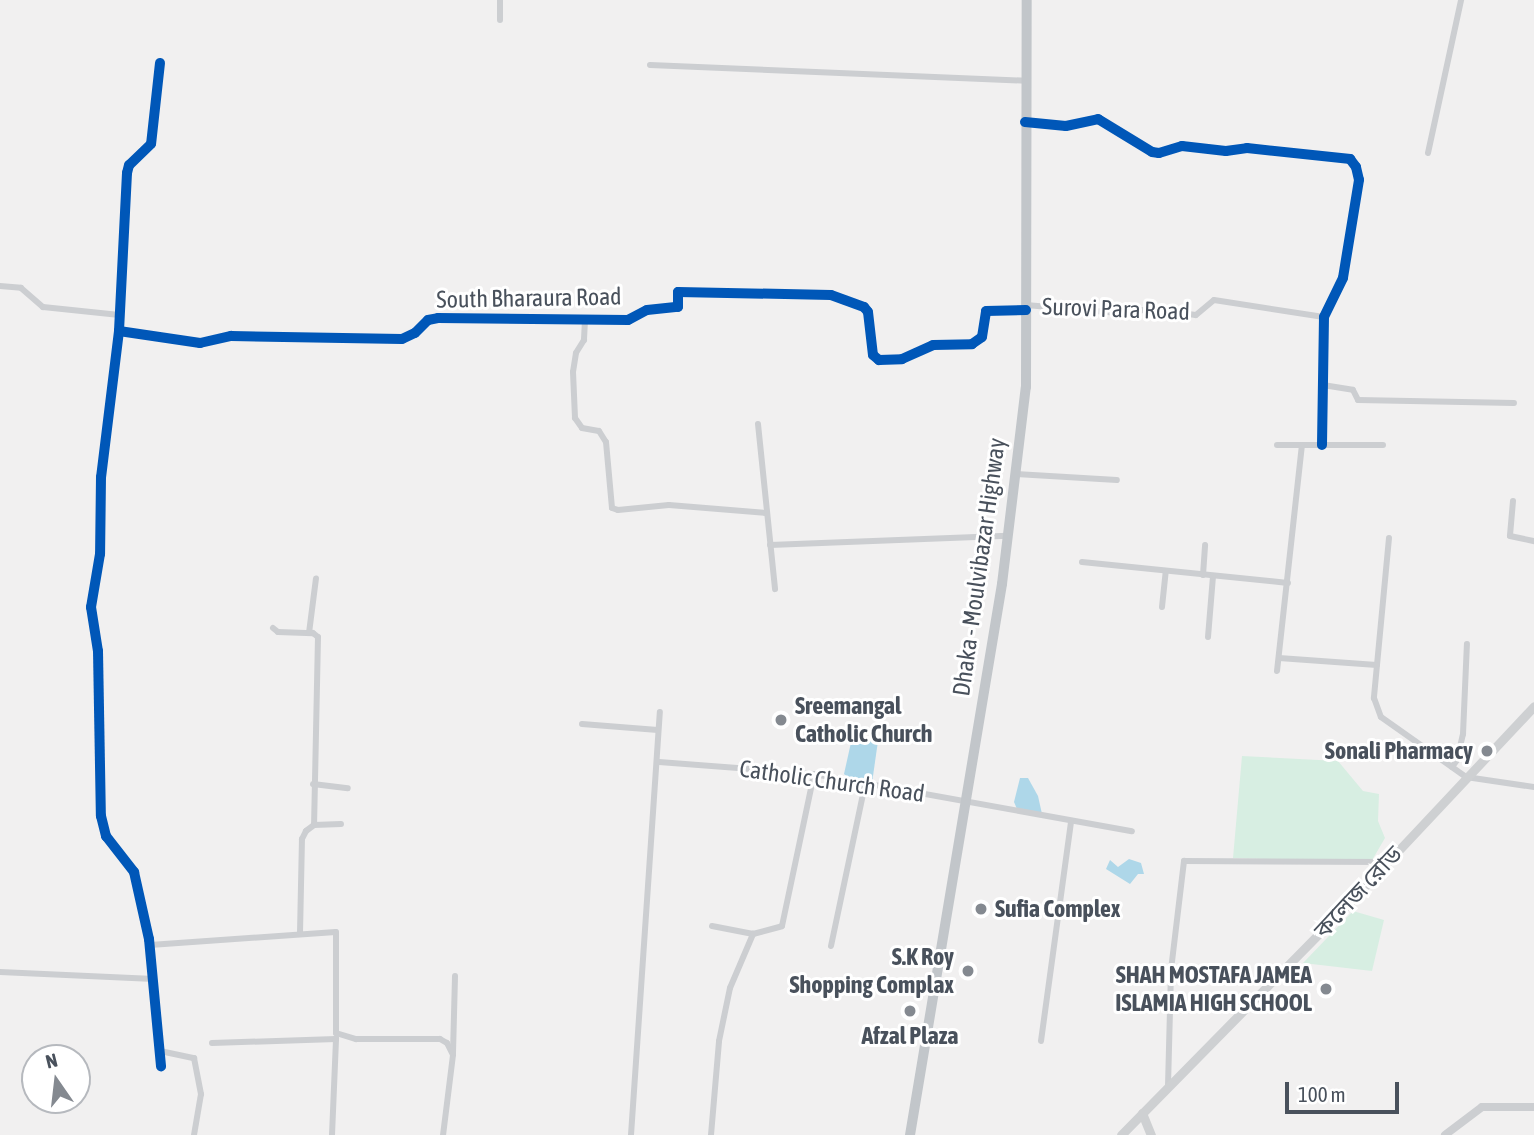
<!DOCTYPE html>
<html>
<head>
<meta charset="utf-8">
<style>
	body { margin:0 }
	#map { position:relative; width:1534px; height:1135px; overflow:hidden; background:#f1f0f0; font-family:"Asap Condensed","Noto Sans Bengali",sans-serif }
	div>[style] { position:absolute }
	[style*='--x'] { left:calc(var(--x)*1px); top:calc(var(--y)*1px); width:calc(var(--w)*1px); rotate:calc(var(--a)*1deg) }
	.green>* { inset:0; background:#d7eee2 }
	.water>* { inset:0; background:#aed7e9 }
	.minor>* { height:6px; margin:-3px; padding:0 3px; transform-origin:3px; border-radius:3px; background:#ccced1 }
	.tertiary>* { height:8px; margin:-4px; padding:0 4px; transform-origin:4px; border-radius:4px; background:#ccced1 }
	.secondary>* { height:9px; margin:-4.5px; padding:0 4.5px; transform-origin:4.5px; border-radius:4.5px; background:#ced0d2 }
	.trunk>* { height:10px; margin:-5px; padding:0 5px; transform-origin:5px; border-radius:5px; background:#c2c6ca }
	.cycleway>* { height:10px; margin:-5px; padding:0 5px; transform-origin:5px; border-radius:5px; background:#0057b8 }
	.dots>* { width:19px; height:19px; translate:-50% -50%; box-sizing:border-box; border:4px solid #fff; border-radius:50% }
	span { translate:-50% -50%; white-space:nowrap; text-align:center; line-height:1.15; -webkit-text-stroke:6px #fff; paint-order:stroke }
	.street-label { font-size:24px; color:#49515c }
	.poi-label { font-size:24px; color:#49515c; font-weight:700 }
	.left { translate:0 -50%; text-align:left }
	.right { translate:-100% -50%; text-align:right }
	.north { position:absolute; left:21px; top:1044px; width:70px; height:70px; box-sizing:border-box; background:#fff; border:2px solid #b6b9be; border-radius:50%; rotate:346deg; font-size:19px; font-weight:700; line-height:28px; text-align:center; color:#49515c }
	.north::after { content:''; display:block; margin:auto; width:24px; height:32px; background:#848990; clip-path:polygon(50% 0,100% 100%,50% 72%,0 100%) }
	.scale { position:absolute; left:1285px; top:1082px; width:114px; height:32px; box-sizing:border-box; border:4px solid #49515c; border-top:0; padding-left:9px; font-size:21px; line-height:24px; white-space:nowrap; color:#49515c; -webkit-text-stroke:5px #fff; paint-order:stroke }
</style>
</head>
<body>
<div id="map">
	<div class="green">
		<div style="clip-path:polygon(1242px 756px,1338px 761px,1363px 791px,1379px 794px,1378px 821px,1385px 838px,1371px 862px,1233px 858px)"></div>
		<div style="clip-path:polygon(1353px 911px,1384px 920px,1372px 971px,1303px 963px)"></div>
	</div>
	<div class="water">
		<div style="clip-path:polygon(852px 738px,878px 741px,872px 783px,851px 780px,844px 774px)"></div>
		<div style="clip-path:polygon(1020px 778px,1028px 778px,1038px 796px,1042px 814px,1017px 809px,1014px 802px)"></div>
		<div style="clip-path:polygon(1129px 859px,1141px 863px,1144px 874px,1138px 874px,1130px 884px,1106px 869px,1110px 860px,1118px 867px)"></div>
	</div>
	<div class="minor">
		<div style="--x:500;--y:20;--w:20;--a:-90"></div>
		<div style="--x:160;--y:63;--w:81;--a:96.3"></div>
		<div style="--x:151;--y:144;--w:30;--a:136"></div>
		<div style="--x:129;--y:165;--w:8;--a:104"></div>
		<div style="--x:127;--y:173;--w:158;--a:92.9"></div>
		<div style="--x:119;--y:331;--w:147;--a:97"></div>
		<div style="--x:101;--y:477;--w:77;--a:90.7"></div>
		<div style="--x:100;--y:554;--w:54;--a:99.6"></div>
		<div style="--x:91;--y:607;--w:45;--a:81"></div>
		<div style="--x:98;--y:651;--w:165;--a:89"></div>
		<div style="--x:101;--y:816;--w:21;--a:76"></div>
		<div style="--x:106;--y:836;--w:46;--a:52.1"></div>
		<div style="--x:134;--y:872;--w:69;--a:77.4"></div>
		<div style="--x:149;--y:939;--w:128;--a:84.6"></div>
		<div style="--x:650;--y:65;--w:376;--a:2.4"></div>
		<div style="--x:1025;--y:122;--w:41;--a:5.6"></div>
		<div style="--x:1066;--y:126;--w:33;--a:-12"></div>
		<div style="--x:1098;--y:119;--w:63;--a:31.4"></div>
		<div style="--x:1152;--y:152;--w:7;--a:8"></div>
		<div style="--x:1159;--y:153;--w:24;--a:-17"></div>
		<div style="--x:1182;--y:146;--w:44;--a:6.5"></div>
		<div style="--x:1226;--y:151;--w:21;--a:-8"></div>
		<div style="--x:1247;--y:148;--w:104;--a:6.1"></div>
		<div style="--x:1350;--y:159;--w:10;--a:53"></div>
		<div style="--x:1356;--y:167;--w:13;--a:77"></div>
		<div style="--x:1359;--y:180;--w:99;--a:99.3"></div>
		<div style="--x:1343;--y:278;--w:43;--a:116"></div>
		<div style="--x:1324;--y:317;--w:128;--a:90.9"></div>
		<div style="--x:1428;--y:153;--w:157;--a:-77.8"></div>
		<div style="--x:0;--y:286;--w:21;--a:5"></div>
		<div style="--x:21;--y:288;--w:29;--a:41"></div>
		<div style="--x:43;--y:307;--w:77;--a:5.9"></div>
		<div style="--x:1026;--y:305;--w:93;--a:4.9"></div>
		<div style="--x:1119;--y:313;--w:33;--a:-7"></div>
		<div style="--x:1152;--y:309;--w:44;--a:7.8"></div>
		<div style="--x:1196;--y:315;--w:23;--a:-40"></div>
		<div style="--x:1214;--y:300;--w:111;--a:8.8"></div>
		<div style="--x:585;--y:320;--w:20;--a:93"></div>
		<div style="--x:584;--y:340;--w:15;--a:122"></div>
		<div style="--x:576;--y:353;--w:19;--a:99"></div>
		<div style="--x:573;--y:372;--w:46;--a:87.5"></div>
		<div style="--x:575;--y:418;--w:12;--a:55"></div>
		<div style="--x:582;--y:428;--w:17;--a:10"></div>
		<div style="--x:599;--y:431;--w:13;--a:58"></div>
		<div style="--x:606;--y:442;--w:66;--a:84.8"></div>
		<div style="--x:612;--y:508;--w:6;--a:18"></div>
		<div style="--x:618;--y:510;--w:51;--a:-5.6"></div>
		<div style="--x:669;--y:505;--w:98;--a:4.7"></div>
		<div style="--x:119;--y:331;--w:82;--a:8.4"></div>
		<div style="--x:200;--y:343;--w:32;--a:-13"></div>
		<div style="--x:231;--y:336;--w:171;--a:1"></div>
		<div style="--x:402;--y:339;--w:14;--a:-25"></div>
		<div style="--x:415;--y:333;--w:18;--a:-45"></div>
		<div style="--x:428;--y:320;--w:10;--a:-11"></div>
		<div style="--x:438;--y:318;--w:190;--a:0.6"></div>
		<div style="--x:628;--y:320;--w:21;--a:-28"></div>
		<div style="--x:647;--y:310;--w:31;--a:-6"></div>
		<div style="--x:678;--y:307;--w:15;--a:-90"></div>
		<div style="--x:678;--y:292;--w:153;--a:1.1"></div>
		<div style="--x:831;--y:295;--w:35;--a:20"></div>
		<div style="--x:864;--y:307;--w:6;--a:51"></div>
		<div style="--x:868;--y:312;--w:43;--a:83.4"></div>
		<div style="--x:873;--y:355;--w:8;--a:40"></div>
		<div style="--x:879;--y:360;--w:23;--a:-2"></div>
		<div style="--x:902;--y:359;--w:34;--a:-24"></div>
		<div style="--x:933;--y:345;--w:39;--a:-1"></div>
		<div style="--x:972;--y:344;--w:12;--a:-35"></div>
		<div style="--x:982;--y:337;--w:26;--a:-81"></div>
		<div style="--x:986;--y:311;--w:40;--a:-1.4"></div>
		<div style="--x:1323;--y:385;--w:30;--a:9"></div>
		<div style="--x:1353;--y:390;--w:11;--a:63"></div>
		<div style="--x:1358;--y:400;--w:156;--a:1.1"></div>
		<div style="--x:758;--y:424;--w:166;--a:84.1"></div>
		<div style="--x:1277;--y:445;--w:106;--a:0"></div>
		<div style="--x:1015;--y:474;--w:102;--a:3.4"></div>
		<div style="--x:1513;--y:501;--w:35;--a:95"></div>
		<div style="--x:1510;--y:536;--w:25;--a:12"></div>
		<div style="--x:1389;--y:538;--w:161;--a:95.4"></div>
		<div style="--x:1374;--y:698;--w:20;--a:70"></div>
		<div style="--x:1381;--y:717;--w:104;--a:35.2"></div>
		<div style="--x:1466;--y:777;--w:69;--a:8.4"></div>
		<div style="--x:770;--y:545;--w:238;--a:-2.2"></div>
		<div style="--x:1082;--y:562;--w:207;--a:5.8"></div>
		<div style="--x:1203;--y:575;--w:30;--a:-86"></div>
		<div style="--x:1162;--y:607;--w:36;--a:-84"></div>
		<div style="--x:273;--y:628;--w:6;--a:39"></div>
		<div style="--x:278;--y:632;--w:35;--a:2"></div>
		<div style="--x:313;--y:633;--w:6;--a:39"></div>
		<div style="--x:318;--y:637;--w:188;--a:91.2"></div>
		<div style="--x:309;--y:633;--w:55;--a:-82.7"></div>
		<div style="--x:1208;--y:637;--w:61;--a:-85.3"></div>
		<div style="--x:1279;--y:658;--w:98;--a:4.1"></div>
		<div style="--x:1277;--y:671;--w:227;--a:-83.7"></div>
		<div style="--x:582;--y:724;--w:76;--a:4.5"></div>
		<div style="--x:659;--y:762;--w:155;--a:4.4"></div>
		<div style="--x:814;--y:774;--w:323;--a:10.2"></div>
		<div style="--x:1452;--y:767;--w:9;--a:-54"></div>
		<div style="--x:1457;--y:760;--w:27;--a:-77"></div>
		<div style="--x:1463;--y:734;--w:90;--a:-87.5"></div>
		<div style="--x:313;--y:784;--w:35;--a:7"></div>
		<div style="--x:712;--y:926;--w:42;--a:11"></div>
		<div style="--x:300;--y:933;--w:94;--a:-88.8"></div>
		<div style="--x:302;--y:839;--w:9;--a:-63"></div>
		<div style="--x:306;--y:831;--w:10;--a:-37"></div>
		<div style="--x:314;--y:825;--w:27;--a:-2"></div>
		<div style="--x:150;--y:945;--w:186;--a:-4"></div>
		<div style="--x:336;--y:932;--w:101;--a:90"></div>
		<div style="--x:336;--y:1033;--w:21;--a:17"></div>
		<div style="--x:356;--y:1039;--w:84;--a:0"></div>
		<div style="--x:440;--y:1039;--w:8;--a:30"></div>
		<div style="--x:447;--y:1043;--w:13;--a:63"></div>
		<div style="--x:453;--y:1055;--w:81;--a:97.1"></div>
		<div style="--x:831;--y:946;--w:165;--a:-78.1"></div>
		<div style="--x:0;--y:972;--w:154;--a:2.6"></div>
		<div style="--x:1041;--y:1041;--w:221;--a:-82.2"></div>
		<div style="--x:212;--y:1043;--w:124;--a:-1.8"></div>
		<div style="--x:160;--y:1051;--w:35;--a:12"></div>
		<div style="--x:194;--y:1058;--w:37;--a:79"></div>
		<div style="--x:201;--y:1094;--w:42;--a:99.7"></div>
		<div style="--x:453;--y:1053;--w:77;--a:-88.5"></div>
		<div style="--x:1168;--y:1086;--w:116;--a:-88.5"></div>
		<div style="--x:1171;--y:970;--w:110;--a:-83.2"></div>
		<div style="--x:1184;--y:861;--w:202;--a:0.3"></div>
		<div style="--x:332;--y:1135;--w:97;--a:-87.6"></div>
		<div style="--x:631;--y:1135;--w:424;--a:-86.1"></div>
		<div style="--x:711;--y:1135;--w:94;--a:-85.1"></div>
		<div style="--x:719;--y:1041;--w:54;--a:-78.3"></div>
		<div style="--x:730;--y:988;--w:59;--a:-66.9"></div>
		<div style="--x:753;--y:934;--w:30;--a:-15"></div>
		<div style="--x:782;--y:926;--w:155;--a:-78.1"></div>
	</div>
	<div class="tertiary">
		<div style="--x:1445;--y:1135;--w:46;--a:-37.1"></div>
		<div style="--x:1482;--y:1107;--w:52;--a:0"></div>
	</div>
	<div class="secondary">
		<div style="--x:1142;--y:1113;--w:24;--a:68"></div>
		<div style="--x:1121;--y:1135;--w:328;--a:-45.5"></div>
		<div style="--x:1351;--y:901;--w:267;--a:-46.8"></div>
	</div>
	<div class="trunk">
		<div style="--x:910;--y:1135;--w:559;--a:-80.52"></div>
		<div style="--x:1002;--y:584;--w:198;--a:-83.1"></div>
		<div style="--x:1026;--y:387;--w:387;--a:-89.9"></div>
	</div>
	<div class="cycleway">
		<div style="--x:160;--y:63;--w:81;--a:96.3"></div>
		<div style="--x:151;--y:144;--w:30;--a:136"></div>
		<div style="--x:129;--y:165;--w:8;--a:104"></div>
		<div style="--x:127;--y:173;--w:158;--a:92.9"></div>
		<div style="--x:119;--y:331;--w:147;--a:97"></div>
		<div style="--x:101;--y:477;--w:77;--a:90.7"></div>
		<div style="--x:100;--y:554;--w:54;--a:99.6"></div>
		<div style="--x:91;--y:607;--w:45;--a:81"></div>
		<div style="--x:98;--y:651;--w:165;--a:89"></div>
		<div style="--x:101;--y:816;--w:21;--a:76"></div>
		<div style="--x:106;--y:836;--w:46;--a:52.1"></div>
		<div style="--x:134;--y:872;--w:69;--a:77.4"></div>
		<div style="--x:149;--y:939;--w:128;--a:84.6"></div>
		<div style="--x:1025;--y:122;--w:41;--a:5.6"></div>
		<div style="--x:1066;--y:126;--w:33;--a:-12"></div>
		<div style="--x:1098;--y:119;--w:63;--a:31.4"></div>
		<div style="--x:1152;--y:152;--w:7;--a:8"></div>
		<div style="--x:1159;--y:153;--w:24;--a:-17"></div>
		<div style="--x:1182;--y:146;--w:44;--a:6.5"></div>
		<div style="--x:1226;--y:151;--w:21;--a:-8"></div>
		<div style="--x:1247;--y:148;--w:104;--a:6.1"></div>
		<div style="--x:1350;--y:159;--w:10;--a:53"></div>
		<div style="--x:1356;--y:167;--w:13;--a:77"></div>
		<div style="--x:1359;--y:180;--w:99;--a:99.3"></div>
		<div style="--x:1343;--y:278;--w:43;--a:116"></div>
		<div style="--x:1324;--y:317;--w:128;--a:90.9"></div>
		<div style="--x:119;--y:331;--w:82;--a:8.4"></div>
		<div style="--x:200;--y:343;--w:32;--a:-13"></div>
		<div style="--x:231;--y:336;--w:171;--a:1"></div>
		<div style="--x:402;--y:339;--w:14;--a:-25"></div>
		<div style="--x:415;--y:333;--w:18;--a:-45"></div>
		<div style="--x:428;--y:320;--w:10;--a:-11"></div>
		<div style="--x:438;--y:318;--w:190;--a:0.6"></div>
		<div style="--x:628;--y:320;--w:21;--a:-28"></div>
		<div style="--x:647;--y:310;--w:31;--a:-6"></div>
		<div style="--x:678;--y:307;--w:15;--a:-90"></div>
		<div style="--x:678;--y:292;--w:153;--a:1.1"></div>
		<div style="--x:831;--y:295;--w:35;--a:20"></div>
		<div style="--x:864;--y:307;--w:6;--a:51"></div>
		<div style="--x:868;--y:312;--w:43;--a:83.4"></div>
		<div style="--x:873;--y:355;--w:8;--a:40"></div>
		<div style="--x:879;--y:360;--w:23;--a:-2"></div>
		<div style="--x:902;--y:359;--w:34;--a:-24"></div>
		<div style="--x:933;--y:345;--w:39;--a:-1"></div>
		<div style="--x:972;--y:344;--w:12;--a:-35"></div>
		<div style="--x:982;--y:337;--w:26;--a:-81"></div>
		<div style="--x:986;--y:311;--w:40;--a:-1.4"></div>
	</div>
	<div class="dots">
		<div style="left:781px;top:720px;background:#848990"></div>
		<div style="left:1487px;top:751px;background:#848990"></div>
		<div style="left:981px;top:909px;background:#848990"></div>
		<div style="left:968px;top:971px;background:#848990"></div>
		<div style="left:1326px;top:989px;background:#848990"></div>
		<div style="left:910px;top:1011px;background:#848990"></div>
	</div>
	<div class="street-label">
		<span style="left:529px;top:298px;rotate:-1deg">South Bharaura Road</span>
		<span style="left:1116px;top:309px;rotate:2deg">Surovi Para Road</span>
		<span style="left:979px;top:567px;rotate:-82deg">Dhaka - Moulvibazar Highway</span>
		<span style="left:832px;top:781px;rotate:8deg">Catholic Church Road</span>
		<span style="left:1358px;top:892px;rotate:-47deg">কলেজ রোড</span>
	</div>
	<div class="poi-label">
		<span class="left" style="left:795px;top:720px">Sreemangal<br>Catholic Church</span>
		<span class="right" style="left:1473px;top:751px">Sonali Pharmacy</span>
		<span class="left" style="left:995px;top:909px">Sufia Complex</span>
		<span class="right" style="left:954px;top:971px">S.K Roy<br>Shopping Complax</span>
		<span class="right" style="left:1312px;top:989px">SHAH MOSTAFA JAMEA<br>ISLAMIA HIGH SCHOOL</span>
		<span style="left:910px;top:1036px">Afzal Plaza</span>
	</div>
	<div class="north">N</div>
	<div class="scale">100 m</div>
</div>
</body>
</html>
